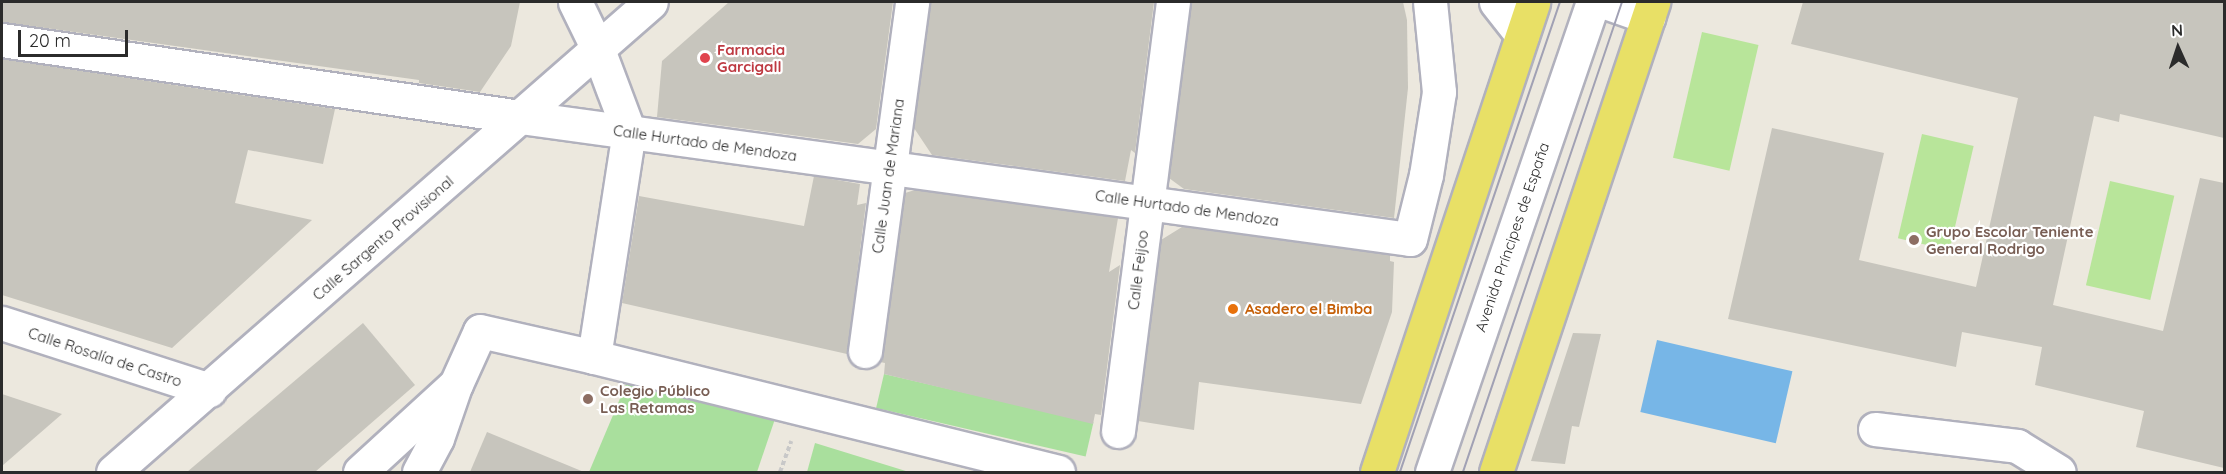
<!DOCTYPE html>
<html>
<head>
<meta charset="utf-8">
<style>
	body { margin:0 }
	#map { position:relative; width:2226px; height:474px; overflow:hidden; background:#ece8de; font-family:Quicksand,sans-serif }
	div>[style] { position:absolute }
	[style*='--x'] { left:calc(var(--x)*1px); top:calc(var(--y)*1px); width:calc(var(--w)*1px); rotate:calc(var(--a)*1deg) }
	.green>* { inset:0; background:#a9df9d; transform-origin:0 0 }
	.pitch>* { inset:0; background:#b8e59a; transform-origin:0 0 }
	.water>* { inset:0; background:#77b6e7; transform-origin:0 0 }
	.building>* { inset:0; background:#c7c5bd }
	.path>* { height:4px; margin-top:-2px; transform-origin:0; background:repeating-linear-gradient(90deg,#c8c8c8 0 4.5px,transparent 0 7.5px) }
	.roads { filter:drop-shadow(2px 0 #b1b1bd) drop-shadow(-2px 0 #b1b1bd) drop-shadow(0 2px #b1b1bd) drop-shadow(0 -2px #b1b1bd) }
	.minor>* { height:33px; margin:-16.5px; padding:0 16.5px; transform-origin:16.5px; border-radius:16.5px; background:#fff }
	.major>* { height:33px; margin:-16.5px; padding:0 16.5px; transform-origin:16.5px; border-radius:16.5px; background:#e8e066 }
	.tram>* { height:1.5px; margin:-0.75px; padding:0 0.75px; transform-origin:0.75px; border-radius:0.75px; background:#a1a1b4 }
	.dots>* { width:16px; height:16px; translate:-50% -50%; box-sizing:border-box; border:3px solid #fff; border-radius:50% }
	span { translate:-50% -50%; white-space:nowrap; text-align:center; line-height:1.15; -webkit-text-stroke:4.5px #fff; paint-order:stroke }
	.health-label { font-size:15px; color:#be3a42; font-weight:700 }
	.left { translate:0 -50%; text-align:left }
	.street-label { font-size:15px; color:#2b2b2b }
	.education-label { font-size:15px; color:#785e54; font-weight:700 }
	.food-label { font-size:15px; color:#c56008; font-weight:700 }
	.frame { position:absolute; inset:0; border:3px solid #2b2b2b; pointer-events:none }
	.north { position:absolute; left:2148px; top:18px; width:60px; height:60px; -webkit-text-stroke:4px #fff; paint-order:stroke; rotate:357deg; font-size:16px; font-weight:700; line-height:24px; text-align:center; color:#2b2b2b }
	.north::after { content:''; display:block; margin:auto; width:21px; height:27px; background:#2b2b2b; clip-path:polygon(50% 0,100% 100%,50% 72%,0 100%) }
	.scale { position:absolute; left:18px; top:30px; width:110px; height:27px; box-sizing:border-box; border:3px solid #2b2b2b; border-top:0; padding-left:8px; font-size:18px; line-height:21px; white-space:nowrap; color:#2b2b2b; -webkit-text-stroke:4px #fff; paint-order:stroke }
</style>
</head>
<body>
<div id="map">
	<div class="green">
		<div style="left:884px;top:374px;width:215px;height:35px;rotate:13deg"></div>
		<div style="clip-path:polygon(627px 382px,776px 416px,757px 472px,589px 472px)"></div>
		<div style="clip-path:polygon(815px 443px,909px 472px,807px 472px)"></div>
	</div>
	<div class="pitch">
		<div style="left:1702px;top:32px;width:58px;height:129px;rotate:13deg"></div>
		<div style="left:1922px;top:134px;width:53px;height:107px;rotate:13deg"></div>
		<div style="left:2110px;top:181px;width:66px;height:107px;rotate:13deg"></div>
	</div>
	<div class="water">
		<div style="left:1657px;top:340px;width:139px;height:74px;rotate:13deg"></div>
	</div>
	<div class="building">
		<div style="clip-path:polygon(2px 2px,520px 2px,511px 46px,480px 92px,419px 83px,419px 80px,2px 22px)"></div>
		<div style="clip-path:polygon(729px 2px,893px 2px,876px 129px,858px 144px,657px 117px,662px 61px)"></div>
		<div style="clip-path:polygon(930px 2px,1154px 2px,1135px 153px,1131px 150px,1125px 181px,932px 155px,914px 128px)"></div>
		<div style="clip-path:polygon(1191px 2px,1403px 2px,1407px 20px,1408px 88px,1394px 218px,1184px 189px,1169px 178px)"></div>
		<div style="clip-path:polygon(1803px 2px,2224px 2px,2224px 138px,2120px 114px,2119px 122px,2094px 116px,2053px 305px,2163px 331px,2200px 178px,2224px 183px,2224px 468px,2136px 447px,2144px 411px,2035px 385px,2042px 347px,1962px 332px,1956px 367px,1728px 319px,1772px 128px,1884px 153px,1859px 260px,1976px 287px,2018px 98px,1791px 44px)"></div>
		<div style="clip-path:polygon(2px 59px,335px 109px,323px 164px,248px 150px,235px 203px,312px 220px,172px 348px,2px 295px)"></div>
		<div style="clip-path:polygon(814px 176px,860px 184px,857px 205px,866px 203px,847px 354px,622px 303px,639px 196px,804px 226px)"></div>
		<div style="clip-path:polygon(915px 190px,1118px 218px,1109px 272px,1120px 265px,1101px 415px,1095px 414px,1093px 424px,884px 374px,885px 363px,880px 362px,905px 193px)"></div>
		<div style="clip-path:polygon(1182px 227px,1390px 255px,1390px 261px,1394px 262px,1392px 312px,1361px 404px,1199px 382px,1194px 430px,1138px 421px,1161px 240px)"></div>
		<div style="clip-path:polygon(363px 323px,415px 385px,315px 472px,187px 472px)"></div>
		<div style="clip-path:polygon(1573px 333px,1601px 334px,1579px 427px,1572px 426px,1565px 464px,1531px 461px)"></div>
		<div style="clip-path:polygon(2px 394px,62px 414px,2px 466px)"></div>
		<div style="clip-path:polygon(487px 432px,584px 472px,470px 472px)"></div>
	</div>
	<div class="path">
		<div style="--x:780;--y:472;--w:33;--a:-70"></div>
	</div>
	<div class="roads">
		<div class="minor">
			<div style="--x:1496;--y:2;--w:42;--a:51.8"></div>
			<div style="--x:1605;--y:2;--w:46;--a:19.2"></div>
			<div style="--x:2;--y:40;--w:524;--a:8.46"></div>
			<div style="--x:520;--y:117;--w:898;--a:7.81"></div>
			<div style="--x:1410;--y:239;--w:66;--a:-76"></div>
			<div style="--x:1426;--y:175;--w:84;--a:-81.1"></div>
			<div style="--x:1439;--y:92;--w:90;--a:-95.7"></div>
			<div style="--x:2;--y:323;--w:218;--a:17.9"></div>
			<div style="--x:865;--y:351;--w:352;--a:-82.3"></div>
			<div style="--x:594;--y:357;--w:478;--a:13.9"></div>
			<div style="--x:1875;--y:429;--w:143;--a:6.8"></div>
			<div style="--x:2017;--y:446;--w:49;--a:31.8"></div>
			<div style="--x:1118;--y:431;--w:433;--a:-82.7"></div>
			<div style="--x:113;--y:472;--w:714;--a:-41.14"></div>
			<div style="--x:360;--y:472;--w:130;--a:-42.5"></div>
			<div style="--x:456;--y:384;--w:58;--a:-65.6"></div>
			<div style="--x:480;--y:331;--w:117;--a:12.8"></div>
			<div style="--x:594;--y:357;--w:228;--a:-81.2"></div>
			<div style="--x:629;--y:132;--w:91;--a:-110.6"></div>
			<div style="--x:597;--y:47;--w:50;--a:-116.1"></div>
			<div style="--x:419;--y:472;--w:38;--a:-62"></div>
			<div style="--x:437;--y:438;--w:52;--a:-70.9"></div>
			<div style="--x:1432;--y:472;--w:497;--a:-71.1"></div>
		</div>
		<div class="major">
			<div style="--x:1377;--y:472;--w:495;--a:-71.6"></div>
			<div style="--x:1496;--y:472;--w:496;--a:-71.5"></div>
		</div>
	</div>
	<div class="tram">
		<div style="--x:1400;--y:472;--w:496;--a:-71.2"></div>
		<div style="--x:1463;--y:472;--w:496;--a:-71.3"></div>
	</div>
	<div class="dots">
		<div style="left:705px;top:58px;background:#e0444e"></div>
		<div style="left:1914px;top:240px;background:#8d6e63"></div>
		<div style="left:1233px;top:309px;background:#e8710a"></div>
		<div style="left:588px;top:399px;background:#8d6e63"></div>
	</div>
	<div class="health-label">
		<span class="left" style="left:717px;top:58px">Farmacia<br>Garcigall</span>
	</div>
	<div class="street-label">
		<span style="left:705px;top:143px;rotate:8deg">Calle Hurtado de Mendoza</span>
		<span style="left:888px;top:176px;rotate:-82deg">Calle Juan de Mariana</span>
		<span style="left:1187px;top:208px;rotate:8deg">Calle Hurtado de Mendoza</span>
		<span style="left:1512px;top:237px;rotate:-71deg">Avenida Príncipes de España</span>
		<span style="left:383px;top:238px;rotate:-41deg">Calle Sargento Provisional</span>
		<span style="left:1138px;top:270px;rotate:-83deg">Calle Feijoo</span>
		<span style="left:105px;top:357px;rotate:18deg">Calle Rosalía de Castro</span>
	</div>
	<div class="education-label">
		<span class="left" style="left:1926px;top:240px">Grupo Escolar Teniente<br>General Rodrigo</span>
		<span class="left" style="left:600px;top:399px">Colegio Público<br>Las Retamas</span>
	</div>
	<div class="food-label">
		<span class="left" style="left:1245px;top:309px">Asadero el Bimba</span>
	</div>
	<div class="frame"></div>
	<div class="north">N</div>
	<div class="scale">20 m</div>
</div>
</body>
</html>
